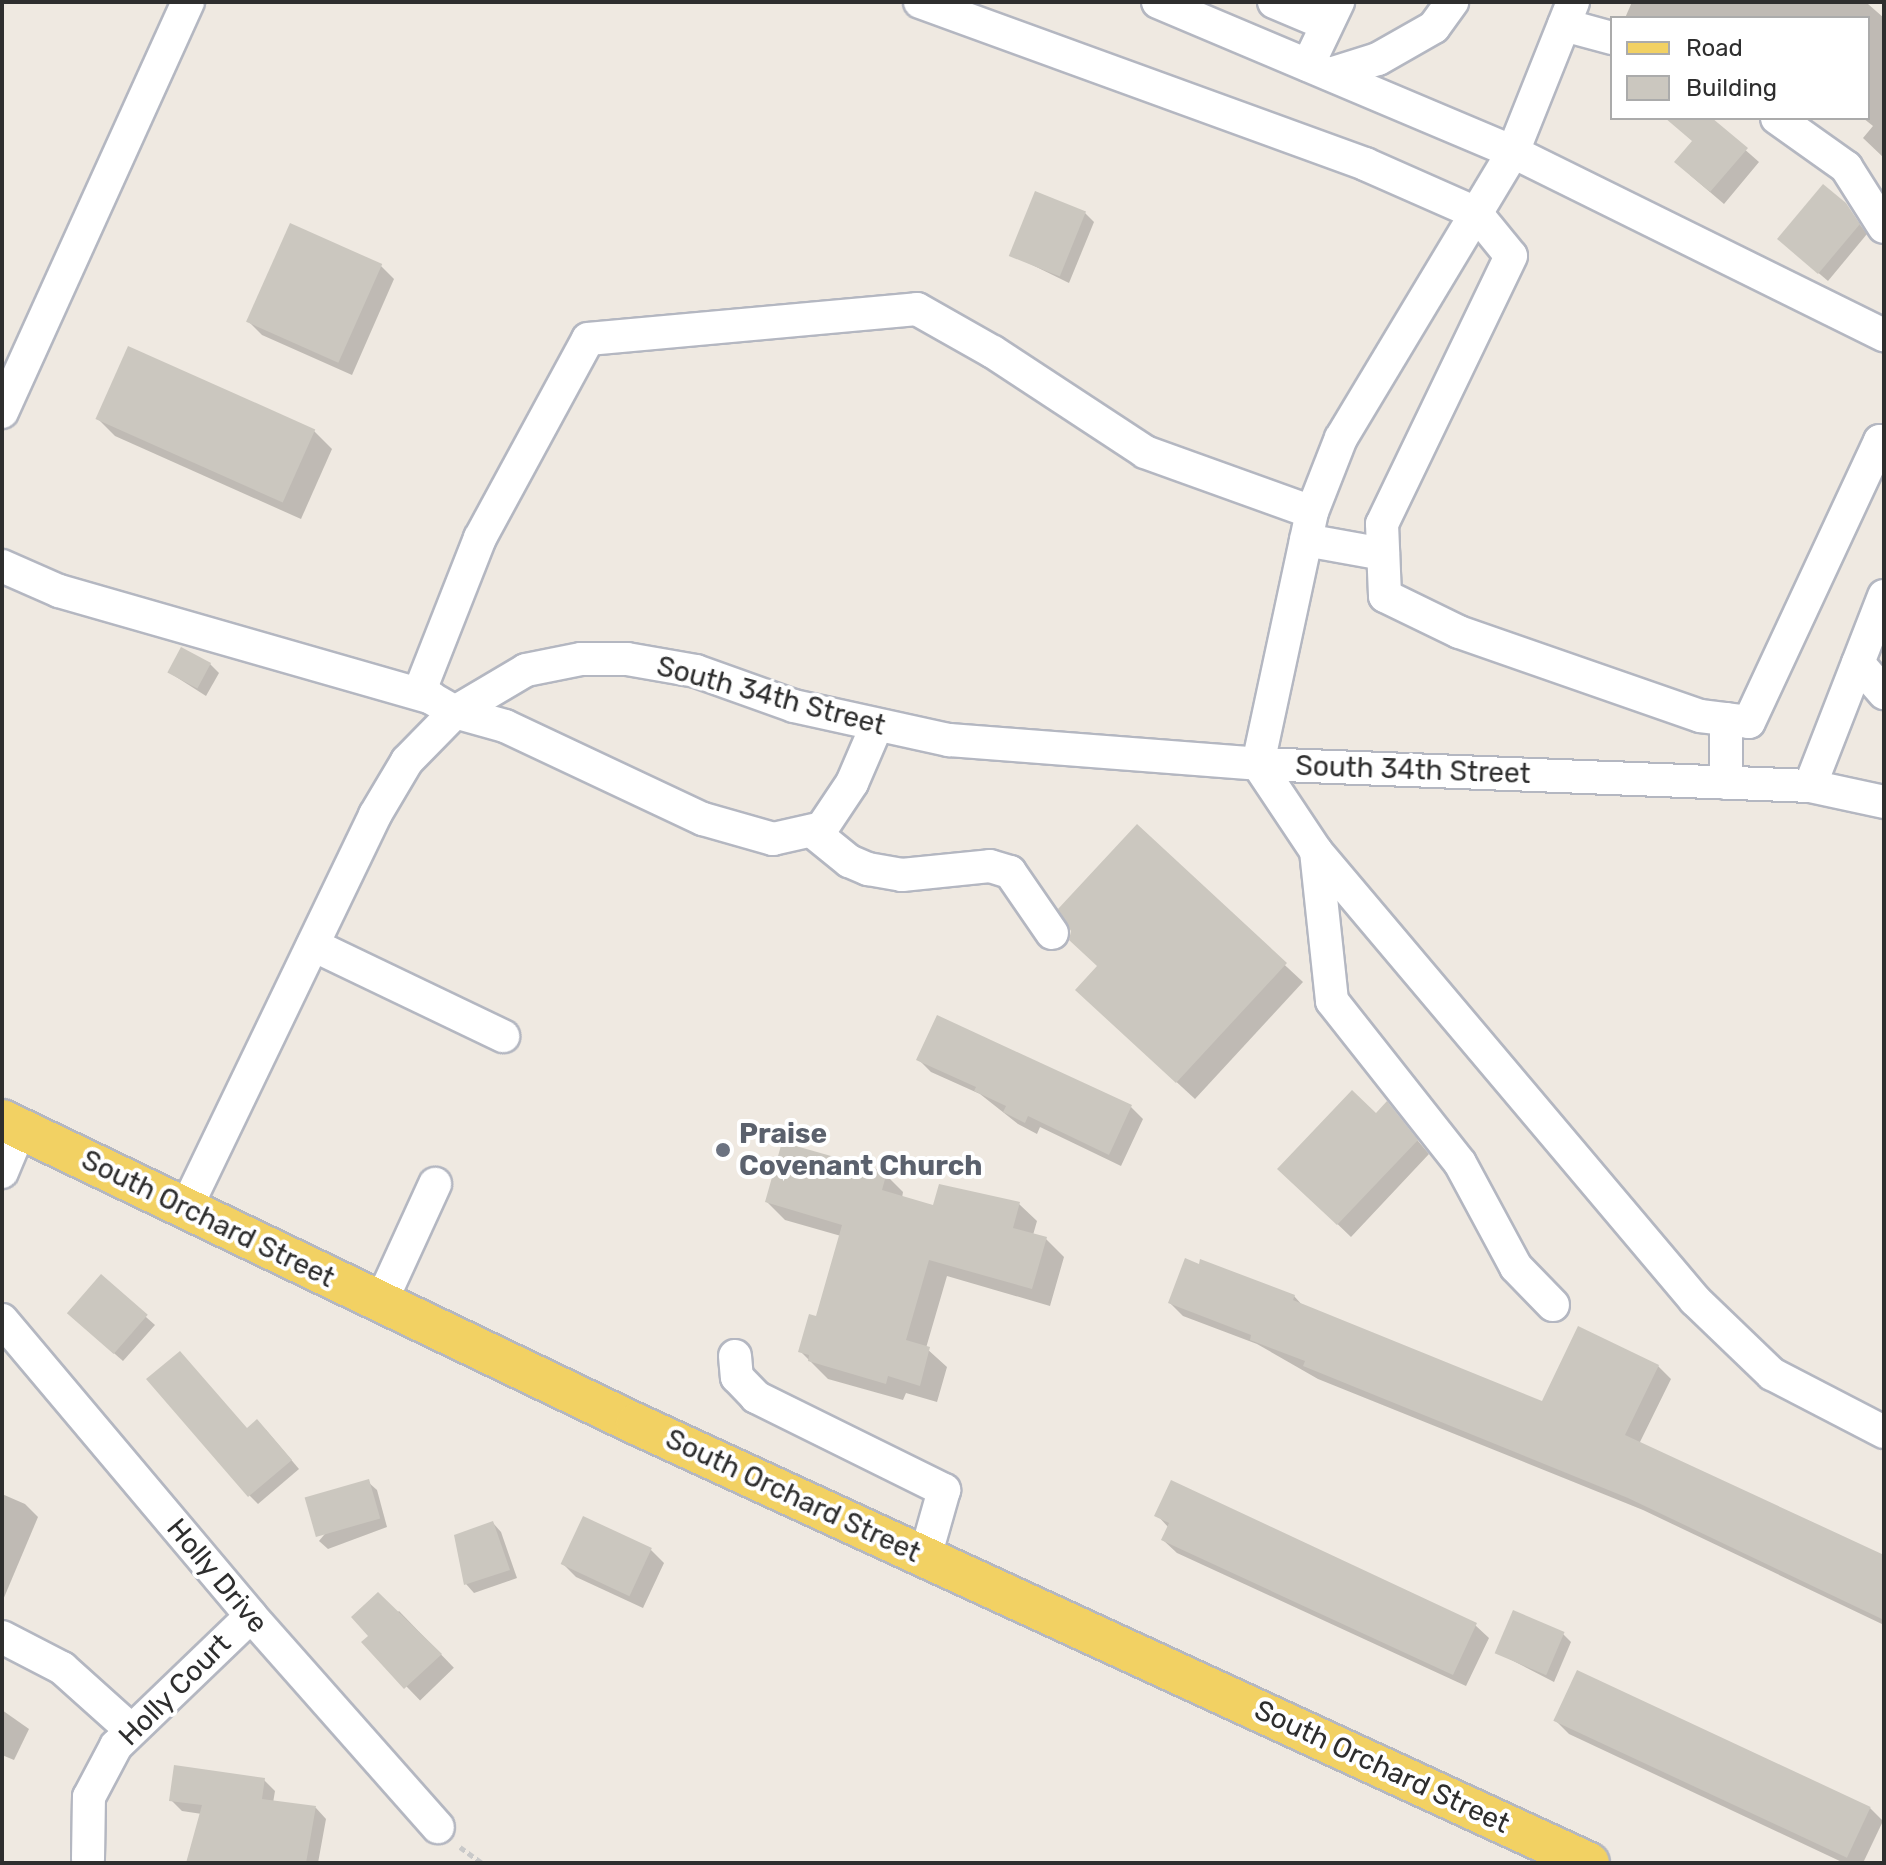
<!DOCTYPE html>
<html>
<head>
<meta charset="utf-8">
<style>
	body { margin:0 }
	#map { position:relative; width:1886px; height:1865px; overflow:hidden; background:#efe9e1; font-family:Rubik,sans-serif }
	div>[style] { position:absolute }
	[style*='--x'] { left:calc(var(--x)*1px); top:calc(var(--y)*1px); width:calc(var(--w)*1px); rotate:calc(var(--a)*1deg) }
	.shadow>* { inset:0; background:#0003; transform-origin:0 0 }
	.building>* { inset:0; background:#cbc7bf; transform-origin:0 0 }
	.path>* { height:5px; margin-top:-2.5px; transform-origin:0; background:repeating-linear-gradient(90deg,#c9c9c9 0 6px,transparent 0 10px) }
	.roads { filter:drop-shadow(2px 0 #b4b7c1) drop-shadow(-2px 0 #b4b7c1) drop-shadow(0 2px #b4b7c1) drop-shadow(0 -2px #b4b7c1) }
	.minor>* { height:32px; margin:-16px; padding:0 16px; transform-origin:16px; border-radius:16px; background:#fff }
	.major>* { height:40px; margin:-20px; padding:0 20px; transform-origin:20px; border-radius:20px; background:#f2d163 }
	.dots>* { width:22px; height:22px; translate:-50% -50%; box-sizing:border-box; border:4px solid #fff; border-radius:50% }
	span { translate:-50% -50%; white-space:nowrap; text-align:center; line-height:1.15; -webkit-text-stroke:8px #fff; paint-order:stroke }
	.street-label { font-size:28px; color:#2e2e2e }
	.worship-label { font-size:28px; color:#5b616d; font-weight:700 }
	.left { translate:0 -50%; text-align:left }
	.frame { position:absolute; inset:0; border:4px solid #2e2e2e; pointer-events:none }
	.legend { position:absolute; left:1610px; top:16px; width:260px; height:104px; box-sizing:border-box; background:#fff; border:2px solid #ababab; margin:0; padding:10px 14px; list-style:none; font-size:24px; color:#2e2e2e }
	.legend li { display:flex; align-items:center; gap:16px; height:40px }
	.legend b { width:40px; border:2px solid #ababab }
</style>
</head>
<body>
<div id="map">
	<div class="shadow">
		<div style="clip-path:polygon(1632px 2px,1868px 4px,1884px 18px,1884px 158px,1863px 138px,1873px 126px,1863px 118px,1868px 118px,1868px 18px,1625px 18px)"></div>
		<div style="clip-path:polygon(1667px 118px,1709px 118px,1759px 162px,1724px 204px,1690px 175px,1694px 142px)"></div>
		<div style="clip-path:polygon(1845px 204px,1867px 234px,1828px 281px,1788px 247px)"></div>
		<div style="clip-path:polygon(1085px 213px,1094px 222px,1069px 283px,1012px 255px)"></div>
		<div style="clip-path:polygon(381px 266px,394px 279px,352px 375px,262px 335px,249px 322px)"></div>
		<div style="clip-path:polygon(129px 348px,314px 431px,332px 449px,301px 519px,115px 436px,98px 419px)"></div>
		<div style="clip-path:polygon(210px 664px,219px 673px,206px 696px,170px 673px)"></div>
		<div style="clip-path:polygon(1137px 827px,1303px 982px,1195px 1099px,1095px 1007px,1099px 966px)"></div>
		<div style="clip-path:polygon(938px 1018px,1131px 1107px,1143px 1119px,1121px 1166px,1040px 1127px,1037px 1134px,1018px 1124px,980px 1094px,931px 1072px,919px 1060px)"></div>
		<div style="clip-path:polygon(1387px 1104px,1429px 1154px,1351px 1237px,1280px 1169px,1376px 1116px)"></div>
		<div style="clip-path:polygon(885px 1174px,903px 1192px,902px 1198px,934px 1207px,1019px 1204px,1037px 1221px,1033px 1235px,1046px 1239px,1064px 1257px,1050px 1306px,947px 1276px,926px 1348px,947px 1367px,937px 1402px,906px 1393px,903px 1400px,828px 1379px,800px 1351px,817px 1318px,841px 1236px,785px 1220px,767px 1202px)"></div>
		<div style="clip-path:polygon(101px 1277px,155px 1325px,123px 1361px,77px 1321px)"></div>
		<div style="clip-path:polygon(1294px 1296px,1304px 1307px,1543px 1404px,1658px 1366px,1671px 1379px,1639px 1444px,1884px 1558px,1884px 1625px,1643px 1510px,1318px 1379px,1257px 1344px,1183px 1316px,1170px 1303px)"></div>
		<div style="clip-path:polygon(248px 1430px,266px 1430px,299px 1469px,258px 1504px,249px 1495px)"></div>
		<div style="clip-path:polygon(368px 1482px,377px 1490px,387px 1527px,328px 1549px,319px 1541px)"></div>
		<div style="clip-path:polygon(2px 1494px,25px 1504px,38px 1517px,3px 1600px)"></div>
		<div style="clip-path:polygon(1157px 1515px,1475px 1625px,1489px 1638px,1466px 1686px,1177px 1553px,1163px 1540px,1169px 1528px)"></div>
		<div style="clip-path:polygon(493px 1523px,501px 1532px,517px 1578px,474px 1593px,466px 1584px,456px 1536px)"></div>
		<div style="clip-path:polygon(651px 1550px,664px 1563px,643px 1608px,576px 1577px,563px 1564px)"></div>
		<div style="left:399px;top:1611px;width:79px;height:47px;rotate:46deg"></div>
		<div style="clip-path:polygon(1563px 1634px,1571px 1642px,1554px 1682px,1496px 1652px)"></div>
		<div style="clip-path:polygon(2px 1710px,29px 1729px,14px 1760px,2px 1755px)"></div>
		<div style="clip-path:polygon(1556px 1721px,1870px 1808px,1883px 1821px,1863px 1863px,1844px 1863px,1569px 1734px)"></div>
		<div style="clip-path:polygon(264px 1780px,275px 1791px,273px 1803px,316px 1808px,326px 1819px,318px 1863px,188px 1863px,202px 1814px,182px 1811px,171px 1800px)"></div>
	</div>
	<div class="building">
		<div style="clip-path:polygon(1665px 118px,1712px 118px,1748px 148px,1710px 192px,1674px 162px,1692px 141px)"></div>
		<div style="clip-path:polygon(1823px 184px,1846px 203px,1860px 224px,1818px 274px,1777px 239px)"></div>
		<div style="left:1035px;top:191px;width:55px;height:70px;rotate:22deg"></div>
		<div style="left:290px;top:223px;width:101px;height:108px;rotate:24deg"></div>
		<div style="left:128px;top:346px;width:205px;height:80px;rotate:24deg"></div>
		<div style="left:181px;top:647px;width:34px;height:29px;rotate:28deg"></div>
		<div style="clip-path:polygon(1137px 824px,1287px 963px,1176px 1083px,1075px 990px,1097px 966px,1069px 940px,1071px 931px,1058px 909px)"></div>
		<div style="clip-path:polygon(937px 1015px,1132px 1105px,1109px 1155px,1028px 1116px,1025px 1123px,1003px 1112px,1006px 1106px,974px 1091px,976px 1087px,916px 1060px)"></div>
		<div style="clip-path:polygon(1352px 1090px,1376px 1113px,1387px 1101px,1418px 1140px,1337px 1225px,1277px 1169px)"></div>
		<div style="clip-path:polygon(782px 1142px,887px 1172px,882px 1190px,933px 1205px,939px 1184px,1020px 1202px,1013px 1228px,1047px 1237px,1032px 1289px,929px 1260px,906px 1340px,930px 1347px,920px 1386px,888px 1376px,886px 1384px,808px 1361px,809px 1355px,798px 1352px,809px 1314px,816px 1316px,842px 1225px,765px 1202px)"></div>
		<div style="clip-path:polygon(1185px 1258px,1199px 1264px,1200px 1259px,1295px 1295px,1293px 1300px,1542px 1401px,1578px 1326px,1659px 1365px,1625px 1435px,1884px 1555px,1884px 1620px,1628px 1498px,1303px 1366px,1305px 1361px,1250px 1340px,1251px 1335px,1168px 1303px)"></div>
		<div style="left:101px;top:1274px;width:62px;height:52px;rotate:41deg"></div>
		<div style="clip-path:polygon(180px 1351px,247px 1428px,257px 1419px,292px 1460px,248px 1497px,146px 1379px)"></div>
		<div style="left:369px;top:1479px;width:41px;height:67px;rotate:74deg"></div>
		<div style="clip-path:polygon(1171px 1480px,1477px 1623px,1453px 1675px,1161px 1540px,1169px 1523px,1154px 1516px)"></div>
		<div style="left:583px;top:1516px;width:76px;height:53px;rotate:25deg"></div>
		<div style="clip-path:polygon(493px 1521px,510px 1570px,464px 1585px,454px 1535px)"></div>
		<div style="clip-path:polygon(378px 1592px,442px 1654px,404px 1689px,361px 1642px,368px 1636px,351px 1617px)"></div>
		<div style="left:1513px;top:1610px;width:56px;height:47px;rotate:23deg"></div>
		<div style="left:1577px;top:1670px;width:324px;height:56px;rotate:25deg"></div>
		<div style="clip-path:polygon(174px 1765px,265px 1778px,262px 1799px,316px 1806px,306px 1863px,186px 1863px,202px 1805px,169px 1801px)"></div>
	</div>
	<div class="path">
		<div style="--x:460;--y:1847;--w:27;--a:36"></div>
	</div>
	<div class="roads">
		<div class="minor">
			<div style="--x:920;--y:2;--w:474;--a:20"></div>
			<div style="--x:1365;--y:164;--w:121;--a:23.8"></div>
			<div style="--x:1476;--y:213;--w:55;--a:50.9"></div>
			<div style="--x:1511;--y:256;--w:297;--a:115.7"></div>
			<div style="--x:1382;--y:524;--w:72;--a:87.6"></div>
			<div style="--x:1385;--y:596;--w:82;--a:25.9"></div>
			<div style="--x:1459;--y:632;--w:255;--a:19.2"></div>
			<div style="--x:1700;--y:716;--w:49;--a:7"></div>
			<div style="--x:1749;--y:722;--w:310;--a:-65"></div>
			<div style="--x:1880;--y:441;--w:4;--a:27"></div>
			<div style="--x:1158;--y:2;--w:385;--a:22.9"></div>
			<div style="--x:1513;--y:152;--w:414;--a:26.3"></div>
			<div style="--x:1274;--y:2;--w:54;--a:22.8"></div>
			<div style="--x:1573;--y:2;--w:162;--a:111.8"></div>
			<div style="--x:1513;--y:152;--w:334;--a:121"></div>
			<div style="--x:1341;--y:438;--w:79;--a:111.4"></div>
			<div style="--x:1312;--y:512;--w:258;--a:102.1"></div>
			<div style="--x:1258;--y:764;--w:105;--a:56.3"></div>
			<div style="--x:1316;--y:851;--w:588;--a:49.83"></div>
			<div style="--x:1695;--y:1300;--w:107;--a:43.9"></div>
			<div style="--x:1772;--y:1374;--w:126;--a:27.4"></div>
			<div style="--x:1564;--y:25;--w:50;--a:15.2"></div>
			<div style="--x:1308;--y:65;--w:70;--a:-64.5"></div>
			<div style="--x:1330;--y:74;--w:50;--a:-17.4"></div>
			<div style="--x:1378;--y:59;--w:64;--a:-29.7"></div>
			<div style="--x:1434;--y:27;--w:31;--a:-54"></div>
			<div style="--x:1777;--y:118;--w:85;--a:35.4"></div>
			<div style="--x:1846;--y:167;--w:71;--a:57.7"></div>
			<div style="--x:2;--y:412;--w:450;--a:-65.6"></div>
			<div style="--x:1306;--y:540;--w:78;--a:10.3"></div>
			<div style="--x:2;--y:566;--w:62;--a:23.7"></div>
			<div style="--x:59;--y:591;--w:387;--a:16"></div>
			<div style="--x:431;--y:698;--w:28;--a:30"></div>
			<div style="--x:455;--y:712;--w:52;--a:15.6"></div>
			<div style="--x:505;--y:726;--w:219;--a:25.2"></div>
			<div style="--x:703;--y:819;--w:73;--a:15.9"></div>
			<div style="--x:773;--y:839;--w:50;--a:-12.7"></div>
			<div style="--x:822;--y:828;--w:54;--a:-56.3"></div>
			<div style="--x:852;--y:783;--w:63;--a:-66.7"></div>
			<div style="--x:1858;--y:663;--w:40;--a:49"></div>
			<div style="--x:419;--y:693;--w:167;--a:-68.5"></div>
			<div style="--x:480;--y:538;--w:226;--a:-61.5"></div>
			<div style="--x:588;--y:339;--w:330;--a:-5.2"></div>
			<div style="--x:917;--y:309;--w:87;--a:29.5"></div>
			<div style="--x:993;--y:352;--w:182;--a:33.3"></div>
			<div style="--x:1145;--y:452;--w:177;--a:19.8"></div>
			<div style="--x:1726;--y:719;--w:64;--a:90"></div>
			<div style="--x:1810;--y:786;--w:204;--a:-68.7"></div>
			<div style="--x:812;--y:831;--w:48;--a:39"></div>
			<div style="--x:849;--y:861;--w:21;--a:23"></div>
			<div style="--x:868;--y:869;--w:35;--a:10"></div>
			<div style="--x:902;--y:875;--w:88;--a:-5.8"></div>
			<div style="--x:990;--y:866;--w:21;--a:17"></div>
			<div style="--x:1010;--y:872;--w:74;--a:55.5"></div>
			<div style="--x:1316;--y:851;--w:151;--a:83.9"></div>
			<div style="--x:1332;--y:1001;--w:206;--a:51.7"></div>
			<div style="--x:1460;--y:1163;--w:118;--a:61.7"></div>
			<div style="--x:1516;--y:1267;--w:53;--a:45.8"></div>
			<div style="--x:313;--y:945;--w:211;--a:25.6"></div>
			<div style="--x:2;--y:1172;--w:47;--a:-67.3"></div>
			<div style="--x:186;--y:1208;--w:436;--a:-64.3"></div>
			<div style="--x:375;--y:815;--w:63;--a:-59.3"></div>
			<div style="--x:407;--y:761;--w:69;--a:-45.6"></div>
			<div style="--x:455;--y:712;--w:82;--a:-30.6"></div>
			<div style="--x:526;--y:670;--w:56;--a:-11.3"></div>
			<div style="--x:581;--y:659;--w:46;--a:0"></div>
			<div style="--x:627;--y:659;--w:70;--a:9.9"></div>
			<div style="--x:696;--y:671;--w:104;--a:19.7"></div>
			<div style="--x:794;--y:706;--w:159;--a:12.4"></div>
			<div style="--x:949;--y:740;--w:310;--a:4.4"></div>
			<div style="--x:1258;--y:764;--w:552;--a:2.28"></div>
			<div style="--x:1810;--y:786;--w:76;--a:12.2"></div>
			<div style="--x:381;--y:1302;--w:130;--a:-65.4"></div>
			<div style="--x:2;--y:1320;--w:387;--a:49.9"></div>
			<div style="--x:251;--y:1616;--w:282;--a:48.5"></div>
			<div style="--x:735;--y:1356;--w:21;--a:85"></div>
			<div style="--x:737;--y:1377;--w:28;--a:46"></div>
			<div style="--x:756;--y:1397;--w:210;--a:26.3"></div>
			<div style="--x:944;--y:1490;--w:70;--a:105.8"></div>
			<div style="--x:2;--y:1637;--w:68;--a:27.3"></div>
			<div style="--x:62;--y:1668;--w:93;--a:41.9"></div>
			<div style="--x:88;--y:1859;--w:62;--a:-89.1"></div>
			<div style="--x:89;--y:1797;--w:58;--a:-62.1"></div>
			<div style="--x:116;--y:1746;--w:187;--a:-43.9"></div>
		</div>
		<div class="major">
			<div style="--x:2;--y:1120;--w:703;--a:25.62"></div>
			<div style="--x:636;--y:1424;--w:1049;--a:24.73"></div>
		</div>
	</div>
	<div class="dots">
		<div style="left:723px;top:1150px;background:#6b7280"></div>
	</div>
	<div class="street-label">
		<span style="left:771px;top:696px;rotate:15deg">South 34th Street</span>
		<span style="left:1413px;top:770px;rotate:2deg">South 34th Street</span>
		<span style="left:208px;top:1219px;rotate:26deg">South Orchard Street</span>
		<span style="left:793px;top:1496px;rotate:25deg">South Orchard Street</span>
		<span style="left:217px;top:1576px;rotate:50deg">Holly Drive</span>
		<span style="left:175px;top:1690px;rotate:-45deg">Holly Court</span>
		<span style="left:1382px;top:1767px;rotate:25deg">South Orchard Street</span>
	</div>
	<div class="worship-label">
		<span class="left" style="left:739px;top:1150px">Praise<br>Covenant Church</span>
	</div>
	<div class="frame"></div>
	<ul class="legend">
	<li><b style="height:10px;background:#f2d163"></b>Road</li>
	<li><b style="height:22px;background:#cbc7bf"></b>Building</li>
	</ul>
</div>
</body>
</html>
